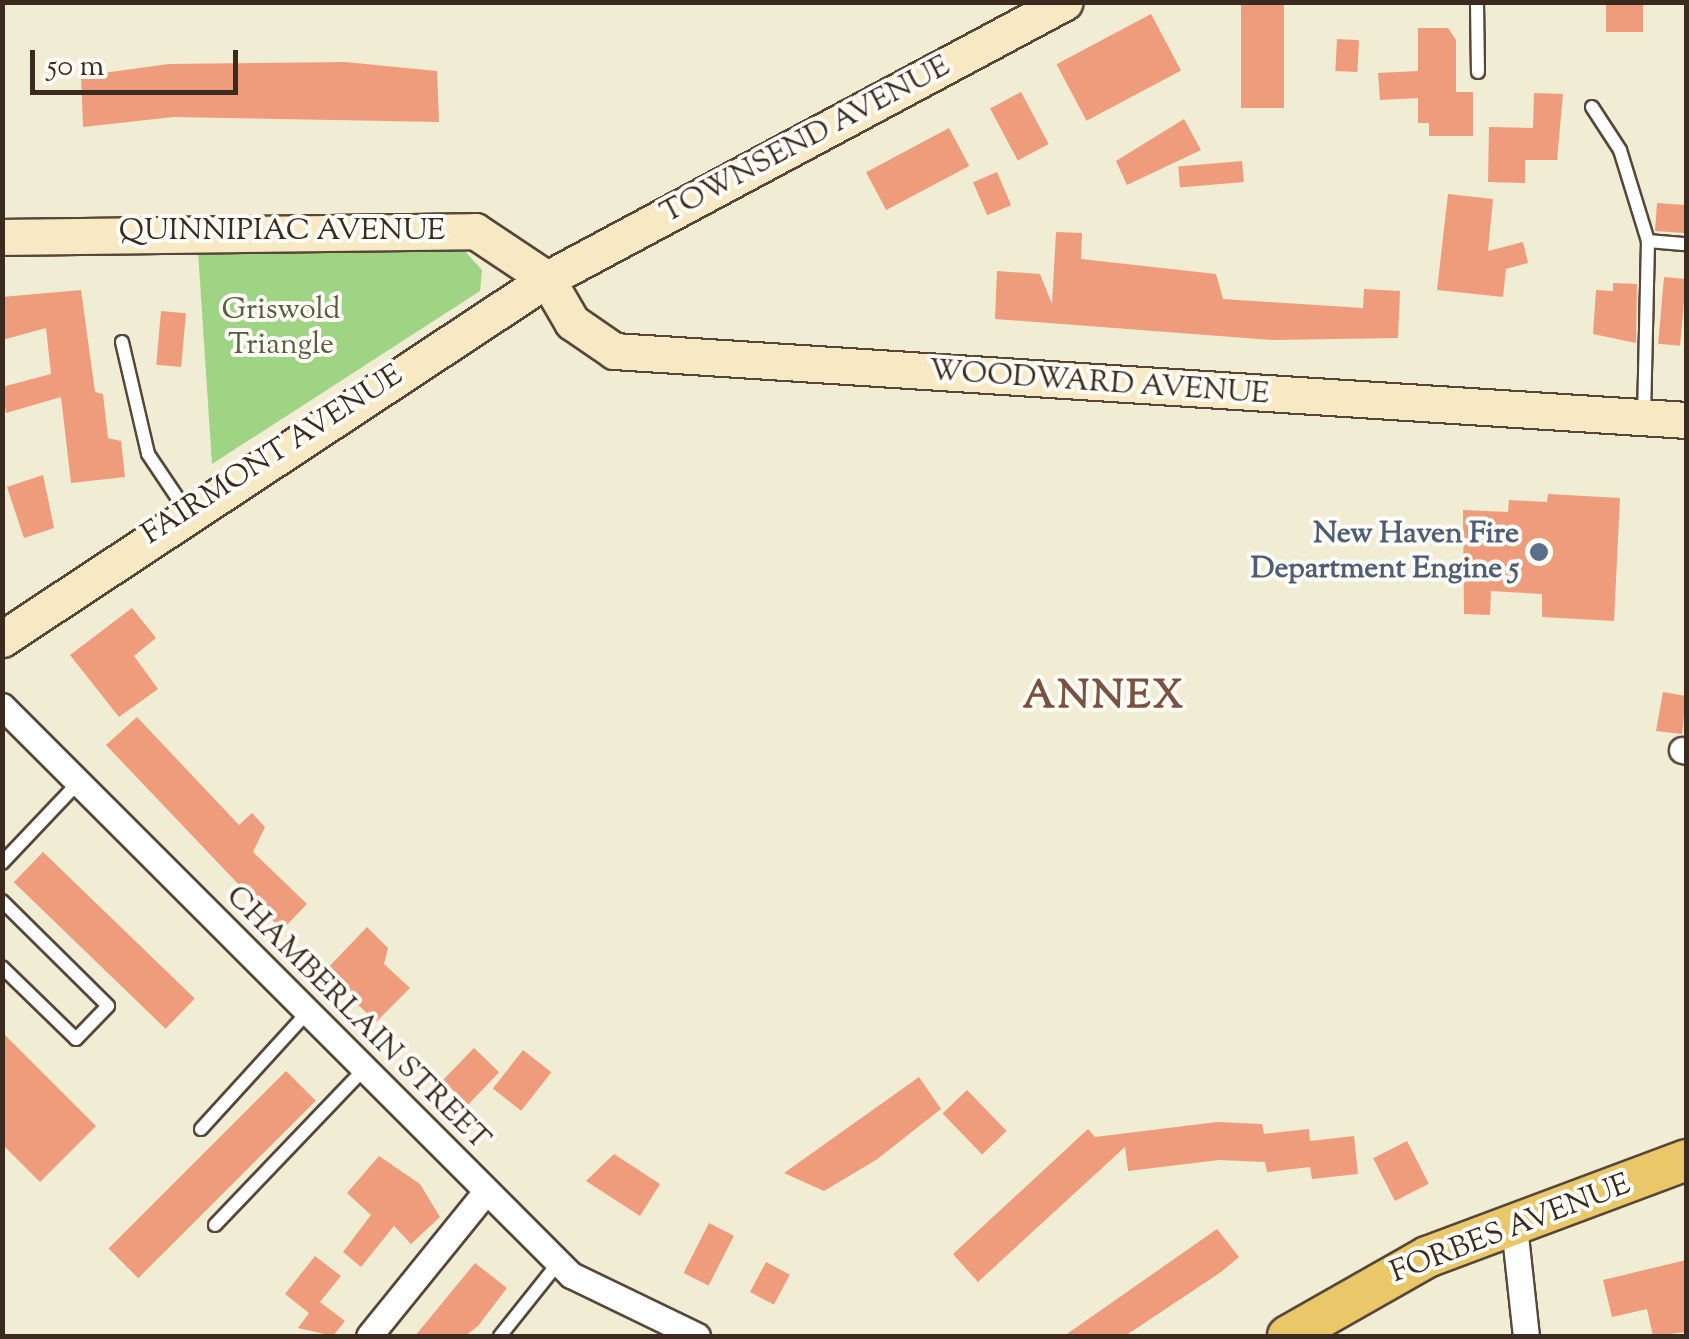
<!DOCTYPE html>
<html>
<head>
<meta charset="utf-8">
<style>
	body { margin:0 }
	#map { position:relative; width:1689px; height:1339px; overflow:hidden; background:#f1ecd4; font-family:"Sorts Mill Goudy",serif }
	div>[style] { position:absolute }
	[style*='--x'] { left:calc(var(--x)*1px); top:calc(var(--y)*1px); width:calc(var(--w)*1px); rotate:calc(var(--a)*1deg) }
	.green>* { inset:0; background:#a0d485 }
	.building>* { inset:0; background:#ee9c7c; transform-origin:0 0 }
	.roads { filter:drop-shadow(2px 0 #564739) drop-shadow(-2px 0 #564739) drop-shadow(0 2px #564739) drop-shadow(0 -2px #564739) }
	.lane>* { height:12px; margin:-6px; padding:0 6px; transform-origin:6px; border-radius:6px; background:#fff }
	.street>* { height:25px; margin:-12.5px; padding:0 12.5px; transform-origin:12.5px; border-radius:12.5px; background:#fff }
	.secondary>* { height:35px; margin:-17.5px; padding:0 17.5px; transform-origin:17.5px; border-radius:17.5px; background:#f7e9c3 }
	.primary>* { height:40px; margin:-20px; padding:0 20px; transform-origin:20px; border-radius:20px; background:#eac769 }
	.dots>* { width:28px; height:28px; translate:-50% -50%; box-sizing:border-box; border:5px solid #fdfcf7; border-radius:50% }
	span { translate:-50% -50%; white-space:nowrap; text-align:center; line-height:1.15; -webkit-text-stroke:8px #fdfcf7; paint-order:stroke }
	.street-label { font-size:30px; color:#3b2a1e }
	.park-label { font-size:30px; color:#595d3d }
	.service-label { font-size:30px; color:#4e5e75; font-weight:700 }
	.right { translate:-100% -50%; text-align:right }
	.district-label { font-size:40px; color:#7a523f; font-weight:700; letter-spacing:2.5px }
	.frame { position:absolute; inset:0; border:5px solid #3b2a1e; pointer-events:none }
	.scale { position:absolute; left:30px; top:50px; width:208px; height:45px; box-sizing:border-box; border:5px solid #3b2a1e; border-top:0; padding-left:12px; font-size:30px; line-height:35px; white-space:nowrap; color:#3b2a1e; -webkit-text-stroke:8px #fdfcf7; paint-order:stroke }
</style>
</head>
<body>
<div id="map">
	<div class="green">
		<div style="clip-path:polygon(462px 248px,482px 270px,480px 291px,212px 464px,198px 251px)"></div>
	</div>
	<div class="building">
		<div style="left:1241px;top:2px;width:43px;height:106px"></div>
		<div style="left:1606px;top:2px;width:37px;height:30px"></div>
		<div style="left:1151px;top:14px;width:64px;height:107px;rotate:62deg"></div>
		<div style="clip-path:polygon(1418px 28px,1448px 28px,1456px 40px,1456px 92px,1473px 92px,1473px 136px,1429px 136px,1429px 123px,1418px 123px,1418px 98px,1380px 100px,1378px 73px,1418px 71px)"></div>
		<div style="left:1337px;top:39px;width:22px;height:32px;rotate:3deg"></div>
		<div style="clip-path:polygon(345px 62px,437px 71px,439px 122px,173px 117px,83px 127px,81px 76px,169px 64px)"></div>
		<div style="left:1021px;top:92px;width:59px;height:35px;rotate:62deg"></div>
		<div style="clip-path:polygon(1534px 93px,1563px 94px,1557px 160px,1525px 160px,1525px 183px,1488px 182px,1489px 127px,1533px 128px)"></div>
		<div style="clip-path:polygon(1184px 119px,1201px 150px,1127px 185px,1116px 161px)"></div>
		<div style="left:949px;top:128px;width:43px;height:94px;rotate:62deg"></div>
		<div style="left:1242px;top:161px;width:21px;height:64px;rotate:85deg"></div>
		<div style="left:997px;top:172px;width:36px;height:26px;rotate:67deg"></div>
		<div style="clip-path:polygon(1448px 194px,1493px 199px,1488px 251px,1523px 242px,1528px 263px,1506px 269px,1503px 297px,1437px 290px)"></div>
		<div style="left:1657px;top:203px;width:29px;height:28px;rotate:4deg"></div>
		<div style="clip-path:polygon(1056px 232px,1082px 233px,1081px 259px,1216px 274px,1223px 299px,1363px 308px,1364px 289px,1400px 291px,1398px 338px,1272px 340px,995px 319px,997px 271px,1040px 274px,1052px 304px)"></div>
		<div style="left:1664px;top:277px;width:22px;height:67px;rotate:5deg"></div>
		<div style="clip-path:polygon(1613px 283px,1637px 284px,1636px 343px,1593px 334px,1596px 290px,1613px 291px)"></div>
		<div style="clip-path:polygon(81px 290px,95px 392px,103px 394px,108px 438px,121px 441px,125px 477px,71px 483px,61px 397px,6px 413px,2px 387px,51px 374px,46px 328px,2px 340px,2px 297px)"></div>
		<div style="left:161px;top:311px;width:25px;height:54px;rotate:5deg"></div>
		<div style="clip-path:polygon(43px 475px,54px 528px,24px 538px,7px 487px)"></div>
		<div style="clip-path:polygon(1548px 494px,1620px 498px,1614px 621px,1542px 617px,1542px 594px,1491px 591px,1490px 615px,1464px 614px,1463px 510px,1508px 512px,1509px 500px,1547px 502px)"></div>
		<div style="clip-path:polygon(132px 608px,156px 638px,134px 656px,158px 689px,119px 717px,70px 655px)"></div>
		<div style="clip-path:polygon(1663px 692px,1686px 696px,1682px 734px,1656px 731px)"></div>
		<div style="clip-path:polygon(137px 717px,239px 825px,252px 813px,265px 827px,253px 852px,307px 904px,282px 930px,106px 745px)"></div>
		<div style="left:43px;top:852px;width:211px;height:42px;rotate:44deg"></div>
		<div style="clip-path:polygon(367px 927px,388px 948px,384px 964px,410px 988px,376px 1022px,324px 972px)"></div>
		<div style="clip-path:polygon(2px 1032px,96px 1126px,40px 1182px,2px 1144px)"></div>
		<div style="left:474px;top:1048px;width:35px;height:45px;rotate:44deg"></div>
		<div style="left:523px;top:1050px;width:36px;height:49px;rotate:38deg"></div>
		<div style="left:286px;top:1071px;width:42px;height:251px;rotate:45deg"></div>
		<div style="clip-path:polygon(919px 1077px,941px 1109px,876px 1160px,824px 1191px,784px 1173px)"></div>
		<div style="left:967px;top:1090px;width:57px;height:34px;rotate:46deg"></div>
		<div style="clip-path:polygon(1217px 1122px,1262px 1124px,1264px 1134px,1309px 1129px,1310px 1141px,1354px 1136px,1358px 1174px,1312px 1179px,1310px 1167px,1267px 1172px,1265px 1162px,1219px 1160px,1128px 1171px,1125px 1147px,978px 1282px,953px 1254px,1088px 1129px,1095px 1137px)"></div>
		<div style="left:1407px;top:1141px;width:48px;height:38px;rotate:63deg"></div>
		<div style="clip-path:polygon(614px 1154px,660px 1184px,640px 1216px,586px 1181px)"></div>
		<div style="clip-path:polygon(379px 1156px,420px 1184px,440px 1217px,411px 1244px,394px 1226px,361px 1267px,343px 1252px,371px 1215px,347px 1193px)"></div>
		<div style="left:709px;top:1223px;width:28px;height:56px;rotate:27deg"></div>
		<div style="clip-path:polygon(1217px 1229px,1239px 1257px,1221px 1272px,1125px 1336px,1064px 1336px)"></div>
		<div style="clip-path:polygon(315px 1256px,341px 1276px,320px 1302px,345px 1321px,333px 1336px,298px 1328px,309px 1313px,285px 1294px)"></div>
		<div style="clip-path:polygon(1686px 1260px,1686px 1332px,1653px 1336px,1647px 1309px,1612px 1317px,1603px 1280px)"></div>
		<div style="left:766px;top:1262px;width:27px;height:34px;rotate:28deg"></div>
		<div style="clip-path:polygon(475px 1263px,507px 1288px,478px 1326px,465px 1336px,415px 1336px)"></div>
	</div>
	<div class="roads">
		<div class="lane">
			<div style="--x:1477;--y:2;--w:70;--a:89.2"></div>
			<div style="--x:1592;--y:107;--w:51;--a:56.9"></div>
			<div style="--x:1620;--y:150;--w:95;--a:72.9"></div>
			<div style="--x:1648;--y:241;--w:174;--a:91.3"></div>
			<div style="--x:1648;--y:241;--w:38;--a:5"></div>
			<div style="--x:122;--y:342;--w:115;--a:76.9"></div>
			<div style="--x:148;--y:454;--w:70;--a:56.1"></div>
			<div style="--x:2;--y:863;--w:109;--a:-46.5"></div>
			<div style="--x:2;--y:901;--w:149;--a:44.7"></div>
			<div style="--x:108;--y:1006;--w:46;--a:134.1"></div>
			<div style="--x:76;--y:1039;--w:103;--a:-135.8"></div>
			<div style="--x:201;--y:1129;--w:157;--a:-47.6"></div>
			<div style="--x:215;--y:1225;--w:214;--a:-46.3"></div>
			<div style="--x:500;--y:1336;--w:95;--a:-51.4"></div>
		</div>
		<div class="street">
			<div style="--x:2;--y:706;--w:805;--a:45"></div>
			<div style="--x:571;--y:1275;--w:140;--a:25.8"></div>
			<div style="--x:1682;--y:750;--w:4;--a:14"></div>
			<div style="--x:1514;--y:1226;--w:111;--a:83.8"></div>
			<div style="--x:369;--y:1336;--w:184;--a:-51"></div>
		</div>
		<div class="secondary">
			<div style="--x:2;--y:237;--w:473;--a:-0.7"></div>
			<div style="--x:475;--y:231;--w:87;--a:33.7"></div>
			<div style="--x:547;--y:279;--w:50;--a:59.8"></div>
			<div style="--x:572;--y:322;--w:51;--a:34.6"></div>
			<div style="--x:614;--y:351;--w:1074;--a:3.68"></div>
			<div style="--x:2;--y:639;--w:653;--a:-33.45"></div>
			<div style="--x:547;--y:279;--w:587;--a:-28.14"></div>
		</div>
		<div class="primary">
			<div style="--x:1288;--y:1336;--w:160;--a:-29.6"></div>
			<div style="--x:1427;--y:1257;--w:277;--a:-20.5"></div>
		</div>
	</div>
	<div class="dots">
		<div style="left:1539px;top:552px;background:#5c6f8a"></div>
	</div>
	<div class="street-label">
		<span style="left:806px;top:141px;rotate:-28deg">TOWNSEND AVENUE</span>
		<span style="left:282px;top:232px">QUINNIPIAC AVENUE</span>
		<span style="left:1099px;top:384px;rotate:4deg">WOODWARD AVENUE</span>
		<span style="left:273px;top:456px;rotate:-33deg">FAIRMONT AVENUE</span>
		<span style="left:357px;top:1019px;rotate:45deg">CHAMBERLAIN STREET</span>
		<span style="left:1511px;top:1230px;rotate:-21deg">FORBES AVENUE</span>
	</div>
	<div class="park-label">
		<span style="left:281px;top:328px">Griswold<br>Triangle</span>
	</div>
	<div class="service-label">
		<span class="right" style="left:1519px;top:552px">New Haven Fire<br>Department Engine 5</span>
	</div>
	<div class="district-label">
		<span style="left:1104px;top:698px">ANNEX</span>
	</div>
	<div class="frame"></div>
	<div class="scale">50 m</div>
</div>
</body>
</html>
